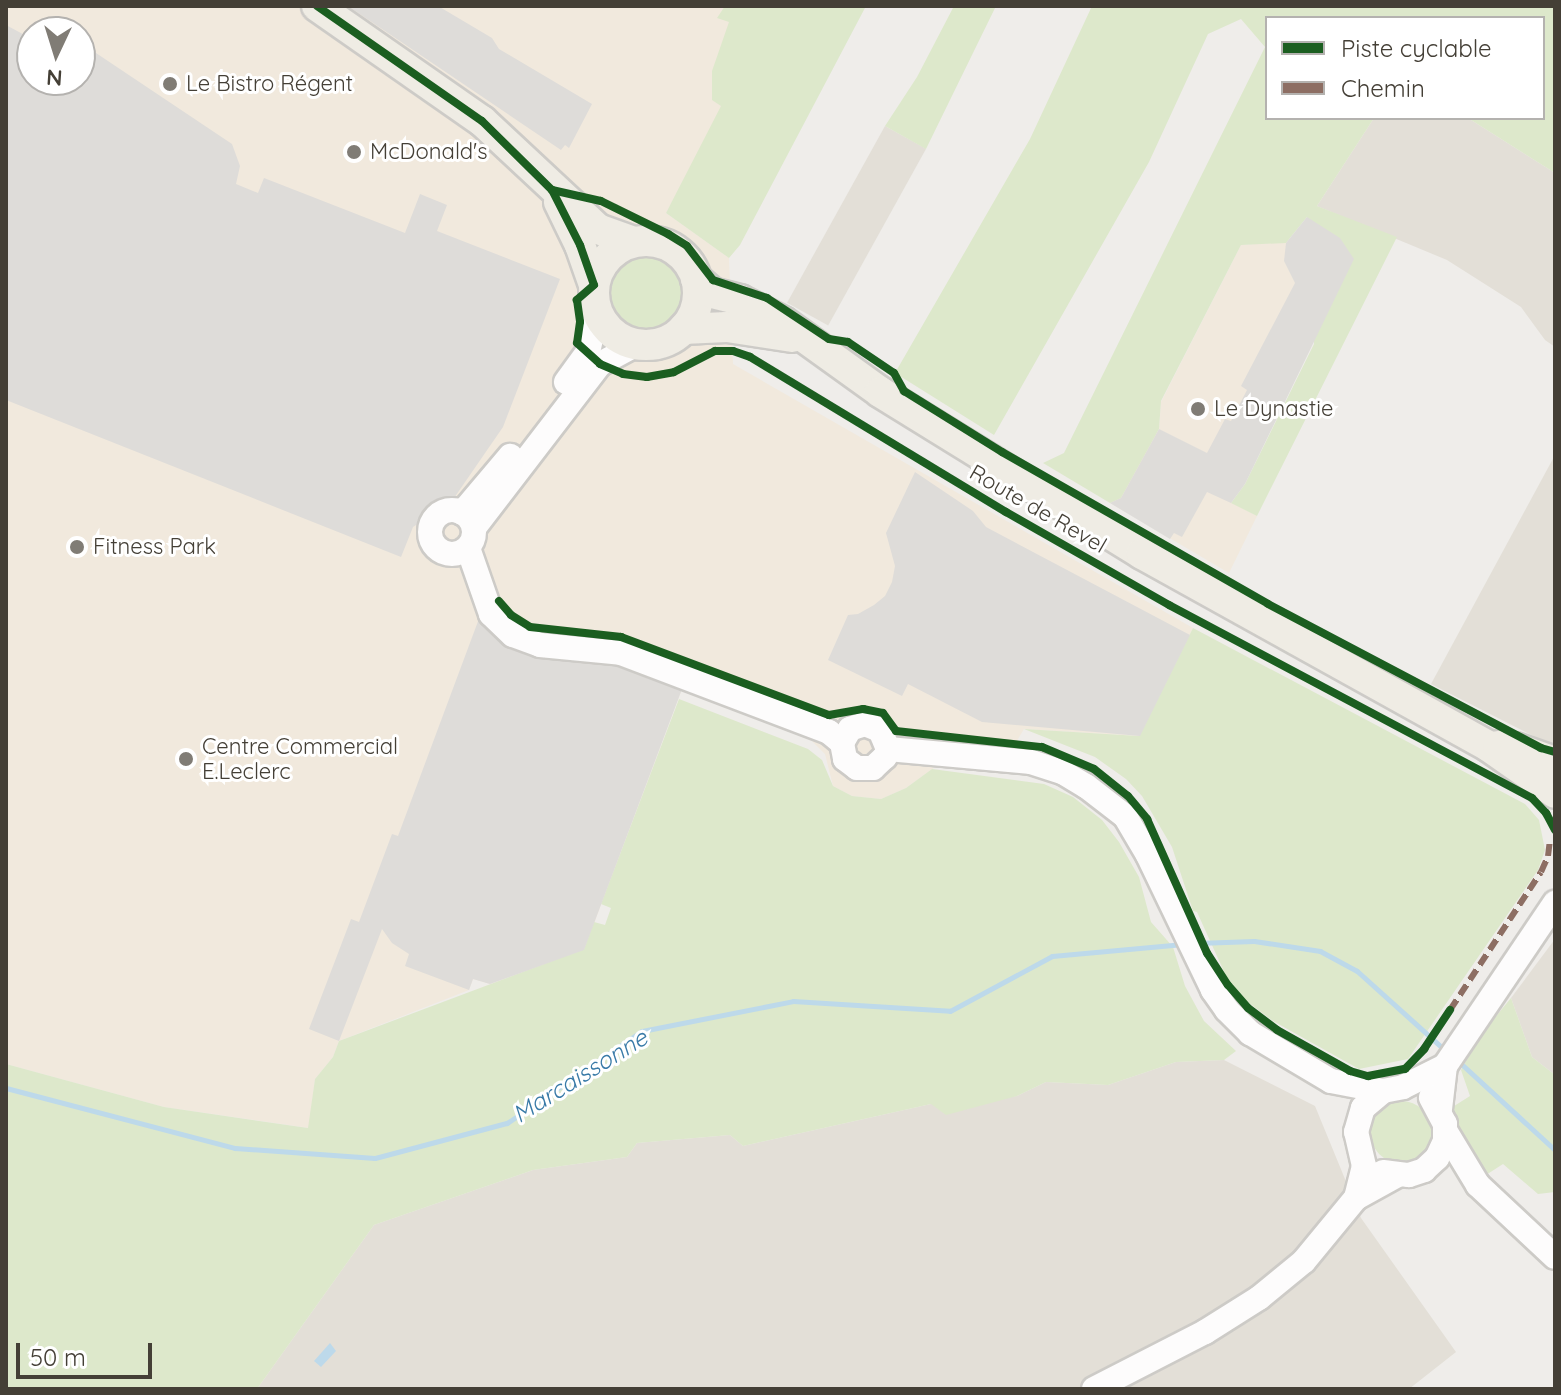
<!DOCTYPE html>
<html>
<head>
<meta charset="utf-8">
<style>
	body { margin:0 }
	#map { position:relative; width:1561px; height:1395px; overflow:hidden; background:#efedea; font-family:Quicksand,sans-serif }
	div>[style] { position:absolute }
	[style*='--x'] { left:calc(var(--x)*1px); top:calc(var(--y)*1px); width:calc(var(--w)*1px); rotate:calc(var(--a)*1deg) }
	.residential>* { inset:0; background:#e3dfd7; transform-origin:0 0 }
	.commercial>* { inset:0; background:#f1e9dd }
	.green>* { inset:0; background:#dde8cb }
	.round { border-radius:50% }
	.parking>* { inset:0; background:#dedcd9 }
	.water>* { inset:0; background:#bdd9ea }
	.stream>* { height:5px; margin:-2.5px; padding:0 2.5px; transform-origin:2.5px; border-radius:2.5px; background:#bdd9ea }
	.roads { filter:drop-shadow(2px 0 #cdcbc7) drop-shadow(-2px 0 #cdcbc7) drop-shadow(0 2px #cdcbc7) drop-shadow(0 -2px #cdcbc7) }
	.minor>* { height:24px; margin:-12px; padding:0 12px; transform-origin:12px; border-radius:12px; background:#fdfcfc }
	.minor>.ring { margin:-12px; padding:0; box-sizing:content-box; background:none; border:24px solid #fdfcfc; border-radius:50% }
	.major>* { height:30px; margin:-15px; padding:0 15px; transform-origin:15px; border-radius:15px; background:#efece4 }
	.major>.ring { margin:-15px; padding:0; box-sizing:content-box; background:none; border:30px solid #efece4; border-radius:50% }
	.quiet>* { height:6px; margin-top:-3px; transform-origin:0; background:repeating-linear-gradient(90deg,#8d6e63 0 12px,transparent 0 18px) }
	.cycleway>* { height:8px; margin:-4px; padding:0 4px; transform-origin:4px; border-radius:4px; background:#1b5e20 }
	.dots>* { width:22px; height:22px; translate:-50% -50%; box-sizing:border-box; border:4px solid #fff; border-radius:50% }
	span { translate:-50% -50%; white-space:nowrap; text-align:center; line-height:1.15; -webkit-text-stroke:6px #fff; paint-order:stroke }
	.poi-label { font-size:22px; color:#443f36 }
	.left { translate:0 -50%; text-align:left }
	.street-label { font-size:22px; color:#443f36 }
	.water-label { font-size:24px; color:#387aa7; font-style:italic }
	.frame { position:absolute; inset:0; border:8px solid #443f36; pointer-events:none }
	.legend { position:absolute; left:1265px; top:16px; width:280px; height:104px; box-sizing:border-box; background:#fff; border:2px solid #b4b2af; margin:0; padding:10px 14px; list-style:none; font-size:24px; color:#443f36 }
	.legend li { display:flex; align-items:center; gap:16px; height:40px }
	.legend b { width:40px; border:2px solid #b4b2af }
	.north { position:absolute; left:16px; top:16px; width:80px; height:80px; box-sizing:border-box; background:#fff; border:2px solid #b4b2af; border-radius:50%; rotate:184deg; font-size:22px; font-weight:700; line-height:32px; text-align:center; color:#443f36 }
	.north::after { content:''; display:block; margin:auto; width:28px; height:36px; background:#807c75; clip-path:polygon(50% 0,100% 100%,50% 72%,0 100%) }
	.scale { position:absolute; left:16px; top:1343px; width:136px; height:36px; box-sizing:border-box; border:4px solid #443f36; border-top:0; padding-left:10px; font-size:24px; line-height:28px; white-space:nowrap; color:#443f36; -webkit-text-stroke:6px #fff; paint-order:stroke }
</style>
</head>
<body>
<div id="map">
	<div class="residential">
		<div style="clip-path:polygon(1374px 118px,1468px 118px,1555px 173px,1555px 347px,1545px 340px,1521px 307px,1447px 260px,1317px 206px)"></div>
		<div style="left:885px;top:126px;width:47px;height:202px;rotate:29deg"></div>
		<div style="clip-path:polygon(1555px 455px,1555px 747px,1431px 684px)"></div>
		<div style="clip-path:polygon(1555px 939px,1555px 1075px,1532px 1057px,1511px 998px)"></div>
		<div style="clip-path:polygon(1224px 1060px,1315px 1106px,1361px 1218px,1456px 1352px,1409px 1389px,257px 1389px,374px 1225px,533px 1170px,627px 1157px,637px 1143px,730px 1135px,743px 1146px,931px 1104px,1017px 1096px,1046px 1082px,1108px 1085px,1176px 1062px)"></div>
	</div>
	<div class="commercial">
		<div style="clip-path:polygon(evenodd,6px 6px,782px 6px,666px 213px,729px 258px,733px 364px,1193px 628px,1140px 736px,1024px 729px,998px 772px,935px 767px,906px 788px,881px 799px,852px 796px,833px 786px,825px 754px,812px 741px,682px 689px,584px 950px,490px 984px,473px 979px,469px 990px,339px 1041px,333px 1057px,315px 1079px,309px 1128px,164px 1107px,6px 1064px,6px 6px,32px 32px,80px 32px,80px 80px,32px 80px,32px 32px)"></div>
		<div style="clip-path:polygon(1340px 238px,1231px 502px,1257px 516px,1229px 573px,1110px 503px,1159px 429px,1161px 402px,1241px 245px)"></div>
	</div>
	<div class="green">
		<div style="clip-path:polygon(725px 6px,866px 6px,740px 245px,729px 258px,666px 213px,721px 106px,712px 100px,712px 71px,729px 22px,717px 18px)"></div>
		<div style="clip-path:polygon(954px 6px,996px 6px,926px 149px,885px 126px,917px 77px)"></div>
		<div style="clip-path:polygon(1092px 6px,1555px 6px,1555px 173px,1468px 118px,1543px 118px,1543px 18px,1267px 18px,1267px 118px,1374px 118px,1317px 206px,1397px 237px,1257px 516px,1231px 503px,1245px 484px,1314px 344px,1307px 217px,1286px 243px,1241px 245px,1161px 401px,1159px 429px,1121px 498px,1110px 503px,1043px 463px,1064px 453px,1265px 47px,1241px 19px,1208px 34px,1149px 162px,994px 435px,895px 373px,1030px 139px)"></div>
		<div class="round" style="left:608px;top:254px;width:76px;height:76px"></div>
		<div style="clip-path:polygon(1193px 628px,1525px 804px,1539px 820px,1545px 850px,1538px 870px,1408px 1059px,1359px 1069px,1273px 1021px,1245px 1000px,1226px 976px,1197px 912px,1193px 911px,1172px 847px,1142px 796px,1126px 779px,1095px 757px,1024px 729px,1139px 736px)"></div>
		<div style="clip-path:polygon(679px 699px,808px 749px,822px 760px,833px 786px,852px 796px,881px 799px,906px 788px,932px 769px,1044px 784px,1073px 797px,1102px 820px,1119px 842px,1139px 877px,1151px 922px,1173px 947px,1185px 986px,1204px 1021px,1236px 1051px,1224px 1060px,1176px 1062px,1108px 1085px,1046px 1082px,1017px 1096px,946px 1115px,931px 1104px,743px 1146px,730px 1135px,637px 1143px,627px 1157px,533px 1170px,374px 1225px,257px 1389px,6px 1389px,6px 1064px,164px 1107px,308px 1128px,315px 1079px,333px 1057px,339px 1041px,584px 949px,594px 922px,605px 925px,611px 908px,601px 904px)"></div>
		<div style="clip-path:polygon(1511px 998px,1532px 1057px,1555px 1075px,1555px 1192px,1538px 1194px,1503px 1164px,1486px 1175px,1464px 1146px,1451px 1108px,1470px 1096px,1461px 1070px,1478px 1038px)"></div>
		<div class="round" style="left:1370px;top:1101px;width:62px;height:62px"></div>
	</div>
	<div class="parking">
		<div style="clip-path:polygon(348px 6px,438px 6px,492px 38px,499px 49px,592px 104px,569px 148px,565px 145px,561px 150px)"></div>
		<div style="clip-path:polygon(6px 25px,32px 39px,32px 80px,80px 80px,80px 47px,90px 49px,232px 144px,240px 166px,236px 184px,258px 193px,264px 178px,405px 233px,420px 194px,447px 205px,437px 231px,560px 279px,503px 427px,452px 501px,413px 527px,401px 557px,6px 400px)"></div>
		<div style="clip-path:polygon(1307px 217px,1340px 238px,1354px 259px,1245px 484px,1231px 503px,1207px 492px,1182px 537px,1174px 533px,1170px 539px,1110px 503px,1121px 498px,1159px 429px,1207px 453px,1225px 419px,1231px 421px,1247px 390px,1241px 386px,1295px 283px,1284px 261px,1286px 243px)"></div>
		<div style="clip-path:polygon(915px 472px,973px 511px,986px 527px,1190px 635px,1140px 736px,982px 722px,908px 684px,902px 696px,828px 660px,848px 615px,858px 614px,874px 605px,885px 596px,892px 582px,895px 566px,886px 533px)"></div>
		<div style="clip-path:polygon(480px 616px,610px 658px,682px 689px,584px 950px,490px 984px,473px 979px,469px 990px,405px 966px,409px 954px,392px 943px,382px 929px,339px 1041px,309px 1029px,351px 919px,359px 922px,392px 834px,398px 836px)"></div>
	</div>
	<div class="water">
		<div style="clip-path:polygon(330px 1343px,336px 1351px,321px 1367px,314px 1361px)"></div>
	</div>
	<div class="stream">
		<div style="--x:1197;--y:943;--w:57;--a:-2"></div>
		<div style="--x:1254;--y:941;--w:67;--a:8.6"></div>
		<div style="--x:1320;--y:951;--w:42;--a:28.4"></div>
		<div style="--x:1357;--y:971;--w:120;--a:42"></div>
		<div style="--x:1457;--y:1060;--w:133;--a:42.6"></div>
		<div style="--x:6;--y:1088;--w:237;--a:14.7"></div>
		<div style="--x:235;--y:1148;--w:140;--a:4.1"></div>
		<div style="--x:375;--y:1158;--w:137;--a:-14.9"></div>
		<div style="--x:507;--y:1123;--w:163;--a:-34.3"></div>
		<div style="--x:642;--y:1031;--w:154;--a:-11.2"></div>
		<div style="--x:793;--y:1001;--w:157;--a:3.6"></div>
		<div style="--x:950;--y:1011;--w:116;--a:-28.3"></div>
		<div style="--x:1052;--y:956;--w:132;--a:-5.2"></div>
	</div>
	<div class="roads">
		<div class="minor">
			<div style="--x:566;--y:382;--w:37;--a:-54"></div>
			<div style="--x:588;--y:352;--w:40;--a:-77"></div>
			<div class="ring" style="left:430px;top:510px;width:20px;height:20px"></div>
			<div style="--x:462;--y:513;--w:75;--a:-49.9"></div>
			<div style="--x:474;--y:528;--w:207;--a:-52.5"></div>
			<div style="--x:600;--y:364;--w:42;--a:-28.4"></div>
			<div style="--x:468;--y:548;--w:70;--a:70.8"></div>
			<div style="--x:491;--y:614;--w:30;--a:44"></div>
			<div style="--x:513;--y:635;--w:29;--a:20"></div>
			<div style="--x:540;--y:645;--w:81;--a:5.6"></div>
			<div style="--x:621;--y:653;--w:222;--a:20.8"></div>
			<div style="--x:829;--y:732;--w:17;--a:40"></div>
			<div style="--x:842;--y:743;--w:16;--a:79"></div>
			<div style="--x:845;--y:759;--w:15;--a:37"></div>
			<div style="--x:857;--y:768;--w:16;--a:0"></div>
			<div style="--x:873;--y:768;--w:16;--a:-43"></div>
			<div style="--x:885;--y:757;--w:9;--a:-69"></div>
			<div style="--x:888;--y:749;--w:21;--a:-113"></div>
			<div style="--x:880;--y:730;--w:16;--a:-158"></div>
			<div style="--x:865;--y:724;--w:16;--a:162"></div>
			<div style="--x:850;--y:729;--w:16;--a:120"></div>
			<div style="--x:888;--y:749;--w:144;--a:5.2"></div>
			<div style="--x:1031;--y:762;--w:35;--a:18"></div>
			<div style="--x:1064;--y:773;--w:26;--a:31"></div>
			<div style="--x:1086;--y:786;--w:49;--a:37.6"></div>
			<div style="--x:1125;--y:816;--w:45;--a:59.5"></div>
			<div style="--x:1148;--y:855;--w:150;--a:64.3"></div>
			<div style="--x:1213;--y:990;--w:24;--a:55"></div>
			<div style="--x:1227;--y:1010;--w:33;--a:45"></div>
			<div style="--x:1250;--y:1033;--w:94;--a:30.7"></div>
			<div style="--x:1331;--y:1081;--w:53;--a:10.9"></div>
			<div style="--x:1440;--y:1109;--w:43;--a:-83.4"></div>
			<div style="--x:1445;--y:1066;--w:197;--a:-56"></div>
			<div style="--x:1446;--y:1132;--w:62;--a:58.9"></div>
			<div style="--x:1478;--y:1185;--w:105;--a:43.1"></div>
			<div style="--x:1383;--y:1172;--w:26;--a:7"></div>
			<div style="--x:1409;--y:1175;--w:16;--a:-18"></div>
			<div style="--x:1424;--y:1170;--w:18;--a:-43"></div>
			<div style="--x:1437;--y:1158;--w:19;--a:-65"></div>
			<div style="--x:1445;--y:1141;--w:17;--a:-90"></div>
			<div style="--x:1445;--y:1124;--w:30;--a:-118"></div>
			<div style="--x:1356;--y:1198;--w:33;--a:-76"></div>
			<div style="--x:1364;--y:1166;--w:35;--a:-103"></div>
			<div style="--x:1356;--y:1132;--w:25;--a:-74"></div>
			<div style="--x:1363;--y:1108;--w:26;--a:-40"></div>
			<div style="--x:1383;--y:1091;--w:20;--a:-11"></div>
			<div style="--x:1403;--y:1087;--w:47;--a:-26.6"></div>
			<div style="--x:1094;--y:1389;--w:125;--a:-27.2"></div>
			<div style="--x:1205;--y:1332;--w:64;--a:-32.2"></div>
			<div style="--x:1259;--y:1298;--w:58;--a:-39.4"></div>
			<div style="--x:1304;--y:1261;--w:82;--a:-50.5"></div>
			<div style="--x:1356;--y:1198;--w:46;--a:-28.8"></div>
		</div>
		<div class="major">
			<div style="--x:317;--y:6;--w:201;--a:34.9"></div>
			<div style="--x:482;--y:121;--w:158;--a:43"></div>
			<div style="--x:598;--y:229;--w:37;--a:20"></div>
			<div style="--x:559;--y:202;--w:48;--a:64"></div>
			<div style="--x:580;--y:245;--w:42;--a:70.7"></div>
			<div class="ring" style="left:594px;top:241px;width:74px;height:74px"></div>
			<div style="--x:696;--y:279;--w:21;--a:41"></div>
			<div style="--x:712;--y:293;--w:29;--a:14"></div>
			<div style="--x:740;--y:300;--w:48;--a:27.1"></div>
			<div style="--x:783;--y:322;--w:120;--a:35.8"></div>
			<div style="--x:880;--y:392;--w:308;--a:31.7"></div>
			<div style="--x:1142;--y:554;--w:396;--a:29"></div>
			<div style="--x:1488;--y:746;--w:82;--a:35"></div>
			<div style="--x:683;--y:329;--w:44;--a:-2.6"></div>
			<div style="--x:727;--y:327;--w:66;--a:8.7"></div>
			<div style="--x:1498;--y:746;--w:17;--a:7"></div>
			<div style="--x:1515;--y:748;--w:42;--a:19.3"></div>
		</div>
	</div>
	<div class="quiet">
		<div style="--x:1450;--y:1010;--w:165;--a:-56.6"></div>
		<div style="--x:1541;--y:872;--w:17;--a:-66"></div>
		<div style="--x:1548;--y:856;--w:17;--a:-83"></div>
	</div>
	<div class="cycleway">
		<div style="--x:317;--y:6;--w:201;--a:34.9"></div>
		<div style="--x:482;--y:121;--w:98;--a:44.6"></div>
		<div style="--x:552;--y:190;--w:62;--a:63"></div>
		<div style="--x:580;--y:245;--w:42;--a:70.7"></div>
		<div style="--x:594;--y:285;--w:23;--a:139"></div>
		<div style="--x:577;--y:300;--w:22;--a:82"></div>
		<div style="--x:580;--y:322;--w:21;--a:98"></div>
		<div style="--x:577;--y:343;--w:31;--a:42"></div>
		<div style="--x:600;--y:364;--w:25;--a:23"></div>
		<div style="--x:623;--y:374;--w:24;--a:7"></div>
		<div style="--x:647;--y:377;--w:27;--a:-10"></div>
		<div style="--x:674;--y:372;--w:46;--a:-27.1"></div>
		<div style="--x:715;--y:351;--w:18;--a:0"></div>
		<div style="--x:733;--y:351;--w:18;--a:19"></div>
		<div style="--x:750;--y:357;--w:299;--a:31.2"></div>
		<div style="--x:1006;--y:512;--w:188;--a:29.7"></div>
		<div style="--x:1169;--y:605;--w:411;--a:28"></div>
		<div style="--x:1532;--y:798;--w:21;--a:47"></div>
		<div style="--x:1546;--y:813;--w:19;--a:62"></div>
		<div style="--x:552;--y:190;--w:50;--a:12.7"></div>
		<div style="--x:601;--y:201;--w:75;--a:26.2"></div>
		<div style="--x:668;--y:234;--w:22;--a:32"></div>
		<div style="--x:687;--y:246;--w:43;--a:52.6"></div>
		<div style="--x:713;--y:280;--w:57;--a:18.4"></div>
		<div style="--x:767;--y:298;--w:74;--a:33.5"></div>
		<div style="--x:829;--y:339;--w:19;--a:9"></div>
		<div style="--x:848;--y:342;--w:55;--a:34"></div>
		<div style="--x:894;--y:373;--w:21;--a:61"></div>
		<div style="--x:904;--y:391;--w:115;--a:31.9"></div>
		<div style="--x:1002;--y:452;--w:306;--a:29.7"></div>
		<div style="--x:1268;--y:604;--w:309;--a:27.8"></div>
		<div style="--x:1541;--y:748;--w:15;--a:16"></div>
		<div style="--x:499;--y:601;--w:18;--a:49"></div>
		<div style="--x:511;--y:615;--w:22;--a:32"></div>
		<div style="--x:530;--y:627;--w:92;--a:6.3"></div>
		<div style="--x:621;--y:637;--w:222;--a:20.6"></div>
		<div style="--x:829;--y:715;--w:35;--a:-10"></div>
		<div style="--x:863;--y:709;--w:20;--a:11"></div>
		<div style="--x:883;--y:713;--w:22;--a:54"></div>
		<div style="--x:896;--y:731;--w:147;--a:6.3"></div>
		<div style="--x:1042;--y:747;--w:56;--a:22.9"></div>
		<div style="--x:1094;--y:769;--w:43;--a:38.5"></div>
		<div style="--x:1128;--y:796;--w:30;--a:50"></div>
		<div style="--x:1147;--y:819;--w:147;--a:65.9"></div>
		<div style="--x:1207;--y:953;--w:38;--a:57"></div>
		<div style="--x:1228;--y:985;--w:30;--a:49"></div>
		<div style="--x:1248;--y:1008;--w:36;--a:37"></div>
		<div style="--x:1277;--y:1030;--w:84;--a:29.3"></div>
		<div style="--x:1350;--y:1071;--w:19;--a:16"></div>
		<div style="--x:1368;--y:1076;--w:38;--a:-11"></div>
		<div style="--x:1405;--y:1069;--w:28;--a:-46"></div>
		<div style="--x:1424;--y:1049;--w:47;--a:-56.3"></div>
	</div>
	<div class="dots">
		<div style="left:170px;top:84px;background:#807c75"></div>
		<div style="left:354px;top:152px;background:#807c75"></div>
		<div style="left:1198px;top:409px;background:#807c75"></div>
		<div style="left:77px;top:547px;background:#807c75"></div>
		<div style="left:186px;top:759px;background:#807c75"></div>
	</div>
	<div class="poi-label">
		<span class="left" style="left:186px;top:84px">Le Bistro Régent</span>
		<span class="left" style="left:370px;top:152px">McDonald's</span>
		<span class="left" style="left:1214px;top:409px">Le Dynastie</span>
		<span class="left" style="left:93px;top:547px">Fitness Park</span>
		<span class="left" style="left:202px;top:759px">Centre Commercial<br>E.Leclerc</span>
	</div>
	<div class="street-label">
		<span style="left:1038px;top:509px;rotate:30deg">Route de Revel</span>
	</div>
	<div class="water-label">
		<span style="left:580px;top:1076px;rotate:-32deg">Marcaissonne</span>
	</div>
	<div class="frame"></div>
	<ul class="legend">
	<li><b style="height:10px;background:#1b5e20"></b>Piste cyclable</li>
	<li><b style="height:10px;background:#8d6e63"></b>Chemin</li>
	</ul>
	<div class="north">N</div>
	<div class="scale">50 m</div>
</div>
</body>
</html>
